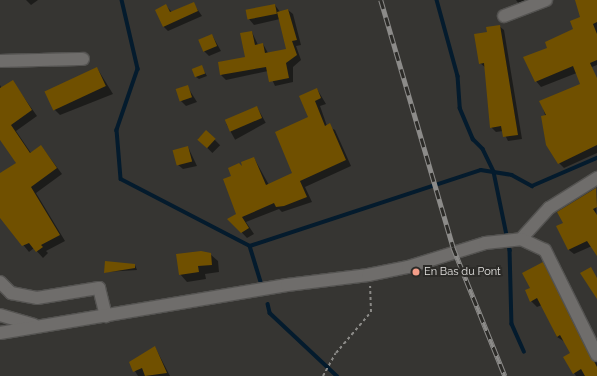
<!DOCTYPE html>
<html>
<head>
<meta charset="utf-8">
<style>
	body { margin:0 }
	#map { position:relative; width:597px; height:376px; overflow:hidden; background:#363532; font-family:Raleway,sans-serif }
	div>[style] { position:absolute }
	[style*='--x'] { left:calc(var(--x)*1px); top:calc(var(--y)*1px); width:calc(var(--w)*1px); rotate:calc(var(--a)*1deg) }
	.shadow>* { inset:0; background:#0007; transform-origin:0 0 }
	.stream>* { height:3.5px; margin:-1.75px; padding:0 1.75px; transform-origin:1.75px; border-radius:1.75px; background:#041b2d }
	.building>* { inset:0; background:#705000; transform-origin:0 0 }
	.path>* { height:2px; margin-top:-1px; transform-origin:0; background:repeating-linear-gradient(90deg,#8b8a87 0 3px,transparent 0 6px) }
	.roads { filter:drop-shadow(1px 0 #545351) drop-shadow(-1px 0 #545351) drop-shadow(0 1px #545351) drop-shadow(0 -1px #545351) }
	.minor>* { height:12px; margin:-6px; padding:0 6px; transform-origin:6px; border-radius:6px; background:#6f6d6b }
	.rail>* { height:4.5px; margin-top:-2.25px; transform-origin:0; background:repeating-linear-gradient(90deg,#2c2b28 0 9px,#8c8b89 0 18px); box-sizing:border-box; border-block:1px solid #8c8b89 }
	.dots>* { width:11px; height:11px; translate:-50% -50%; box-sizing:border-box; border:2px solid #2c2b28; border-radius:50% }
	span { translate:-50% -50%; white-space:nowrap; text-align:center; line-height:1.15; -webkit-text-stroke:4px #2c2b28; paint-order:stroke }
	.poi-label { font-size:11px; color:#e2e1df }
	.left { translate:0 -50%; text-align:left }
</style>
</head>
<body>
<div id="map">
	<div class="shadow">
		<div style="clip-path:polygon(26px 0,38px 0,31px 5px)"></div>
		<div style="clip-path:polygon(516px 0,547px 0,523px 9px)"></div>
		<div style="clip-path:polygon(576px 0,597px 0,597px 65px,541px 87px,536px 81px,549px 48px,574px 29px,581px 17px)"></div>
		<div style="clip-path:polygon(193px 3px,202px 16px,168px 31px,163px 26px,166px 6px,172px 12px)"></div>
		<div style="clip-path:polygon(275px 5px,280px 12px,288px 10px,293px 14px,301px 45px,296px 46px,301px 60px,293px 67px,293px 82px,275px 86px,268px 71px,226px 80px,221px 75px,246px 58px,252px 32px,258px 45px,263px 44px,268px 53px,287px 50px,280px 19px,254px 25px,249px 19px)"></div>
		<div style="clip-path:polygon(499px 26px,504px 30px,522px 139px,508px 141px,503px 131px,496px 132px,491px 127px,486px 68px,480px 63px)"></div>
		<div style="clip-path:polygon(212px 35px,221px 51px,209px 56px,204px 51px)"></div>
		<div style="clip-path:polygon(201px 66px,207px 76px,199px 79px,196px 77px)"></div>
		<div style="clip-path:polygon(97px 68px,113px 94px,60px 115px,52px 107px)"></div>
		<div style="clip-path:polygon(597px 79px,597px 153px,564px 168px,559px 163px,541px 101px)"></div>
		<div style="clip-path:polygon(13px 82px,37px 116px,16px 131px,31px 153px,41px 146px,62px 174px,36px 193px,65px 241px,46px 251px,48px 253px,43px 258px,34px 248px,29px 252px,0 216px,0 174px,17px 163px,0 137px,0 85px,2px 89px)"></div>
		<div style="clip-path:polygon(187px 86px,197px 102px,186px 106px,181px 101px)"></div>
		<div style="clip-path:polygon(317px 89px,326px 104px,320px 106px,327px 126px,335px 130px,351px 166px,305px 187px,312px 202px,282px 212px,279px 209px,246px 222px,254px 234px,247px 238px,229px 219px,237px 214px,245px 170px,254px 158px,269px 185px,293px 174px)"></div>
		<div style="left:257px;top:107px;width:18px;height:35px;rotate:61deg"></div>
		<div style="left:206px;top:131px;width:20px;height:11px;rotate:45deg"></div>
		<div style="clip-path:polygon(188px 147px,197px 166px,183px 169px,177px 164px)"></div>
		<div style="clip-path:polygon(596px 189px,597px 253px,592px 246px,574px 254px,569px 250px,565px 223px)"></div>
		<div style="clip-path:polygon(210px 254px,218px 261px,219px 272px,205px 274px,206px 279px,187px 282px,180px 274px)"></div>
		<div style="clip-path:polygon(543px 264px,597px 362px,597px 376px,576px 376px,564px 358px,572px 353px,565px 342px,557px 337px,542px 305px,537px 307px,531px 301px,531px 288px)"></div>
		<div style="clip-path:polygon(135px 265px,137px 270px,105px 272px)"></div>
		<div style="clip-path:polygon(155px 347px,170px 376px,138px 376px,130px 363px)"></div>
	</div>
	<div class="stream">
		<div style="--x:122;--y:0;--w:71;--a:76.9"></div>
		<div style="--x:138;--y:69;--w:65;--a:109"></div>
		<div style="--x:117;--y:130;--w:49;--a:85.3"></div>
		<div style="--x:121;--y:179;--w:145;--a:27.4"></div>
		<div style="--x:250;--y:246;--w:38;--a:73"></div>
		<div style="--x:437;--y:0;--w:79;--a:74.6"></div>
		<div style="--x:458;--y:76;--w:32;--a:86"></div>
		<div style="--x:460;--y:108;--w:34;--a:67"></div>
		<div style="--x:473;--y:139;--w:14;--a:45"></div>
		<div style="--x:483;--y:149;--w:25;--a:64"></div>
		<div style="--x:494;--y:172;--w:80;--a:78.4"></div>
		<div style="--x:510;--y:250;--w:74;--a:88.5"></div>
		<div style="--x:512;--y:324;--w:30;--a:66"></div>
		<div style="--x:250;--y:246;--w:243;--a:-18.2"></div>
		<div style="--x:481;--y:170;--w:31;--a:9"></div>
		<div style="--x:512;--y:175;--w:23;--a:29"></div>
		<div style="--x:532;--y:186;--w:71;--a:-23.3"></div>
		<div style="--x:268;--y:304;--w:9;--a:77"></div>
		<div style="--x:270;--y:313;--w:92;--a:43.2"></div>
	</div>
	<div class="building">
		<div style="clip-path:polygon(575px 0,597px 0,597px 22px,593px 24px,597px 34px,597px 60px,590px 63px,597px 78px,597px 145px,558px 164px,546px 145px,541px 116px,546px 115px,539px 101px,580px 84px,573px 66px,535px 82px,523px 57px,547px 48px,545px 42px,573px 29px,570px 21px,580px 17px)"></div>
		<div style="clip-path:polygon(194px 2px,198px 11px,163px 27px,155px 10px,166px 4px,170px 12px)"></div>
		<div style="left:275px;top:4px;width:10px;height:30px;rotate:79deg"></div>
		<div style="clip-path:polygon(288px 9px,297px 40px,292px 41px,297px 55px,286px 63px,289px 78px,269px 82px,266px 67px,220px 75px,218px 62px,245px 57px,240px 33px,252px 31px,255px 45px,263px 43px,265px 53px,286px 49px,277px 12px)"></div>
		<div style="clip-path:polygon(500px 25px,518px 135px,503px 137px,501px 126px,490px 128px,484px 63px,479px 64px,474px 34px,487px 32px,486px 27px)"></div>
		<div style="left:212px;top:34px;width:13px;height:15px;rotate:67deg"></div>
		<div style="left:202px;top:65px;width:9px;height:11px;rotate:69deg"></div>
		<div style="left:97px;top:67px;width:21px;height:58px;rotate:65deg"></div>
		<div style="clip-path:polygon(13px 80px,32px 110px,11px 125px,30px 153px,41px 145px,57px 168px,31px 187px,60px 235px,41px 245px,43px 247px,36px 252px,29px 243px,22px 246px,0 218px,0 173px,16px 163px,0 140px,0 88px)"></div>
		<div style="left:188px;top:85px;width:13px;height:13px;rotate:72deg"></div>
		<div style="clip-path:polygon(317px 88px,321px 98px,315px 101px,325px 126px,330px 123px,346px 160px,300px 181px,307px 197px,284px 206px,276px 207px,274px 203px,242px 217px,249px 228px,241px 233px,227px 219px,236px 214px,223px 179px,231px 176px,228px 168px,239px 163px,242px 166px,241px 162px,254px 157px,266px 185px,292px 173px,275px 132px,308px 117px,299px 96px)"></div>
		<div style="left:257px;top:106px;width:13px;height:35px;rotate:67deg"></div>
		<div style="left:206px;top:130px;width:13px;height:13px;rotate:42deg"></div>
		<div style="left:188px;top:146px;width:16px;height:16px;rotate:75deg"></div>
		<div style="clip-path:polygon(596px 188px,597px 207px,593px 209px,597px 215px,597px 256px,587px 241px,568px 250px,556px 226px,563px 223px,557px 212px)"></div>
		<div style="clip-path:polygon(201px 251px,211px 253px,212px 265px,198px 266px,199px 272px,179px 275px,176px 254px)"></div>
		<div style="clip-path:polygon(105px 261px,135px 264px,135px 268px,104px 273px)"></div>
		<div style="clip-path:polygon(543px 262px,597px 367px,597px 376px,585px 376px,581px 369px,573px 374px,563px 357px,570px 353px,560px 335px,557px 337px,537px 298px,530px 302px,525px 290px,530px 288px,522px 273px)"></div>
		<div style="clip-path:polygon(591px 267px,597px 278px,597px 299px,580px 273px)"></div>
		<div style="clip-path:polygon(155px 346px,167px 373px,145px 376px,142px 368px,133px 372px,129px 362px)"></div>
	</div>
	<div class="path">
		<div style="--x:323;--y:376;--w:26;--a:-61"></div>
		<div style="--x:336;--y:353;--w:54;--a:-49.5"></div>
		<div style="--x:371;--y:312;--w:26;--a:-92"></div>
	</div>
	<div class="roads">
		<div class="minor">
			<div style="--x:504;--y:16;--w:45;--a:-20.9"></div>
			<div style="--x:0;--y:61;--w:83;--a:-1.4"></div>
			<div style="--x:521;--y:239;--w:42;--a:-47.9"></div>
			<div style="--x:549;--y:208;--w:57;--a:-32"></div>
			<div style="--x:0;--y:282;--w:16;--a:45"></div>
			<div style="--x:11;--y:293;--w:26;--a:11"></div>
			<div style="--x:37;--y:298;--w:63;--a:-9.2"></div>
			<div style="--x:99;--y:288;--w:29;--a:76"></div>
			<div style="--x:0;--y:315;--w:35;--a:16"></div>
			<div style="--x:0;--y:333;--w:291;--a:-9.5"></div>
			<div style="--x:287;--y:285;--w:82;--a:-7"></div>
			<div style="--x:368;--y:275;--w:41;--a:-11.3"></div>
			<div style="--x:408;--y:267;--w:81;--a:-17.3"></div>
			<div style="--x:485;--y:243;--w:36;--a:-6"></div>
			<div style="--x:521;--y:239;--w:26;--a:25"></div>
			<div style="--x:545;--y:250;--w:117;--a:63.7"></div>
		</div>
	</div>
	<div class="rail">
		<div style="--x:381;--y:0;--w:257;--a:73.7"></div>
		<div style="--x:453;--y:247;--w:139;--a:68"></div>
	</div>
	<div class="dots">
		<div style="left:416px;top:272px;background:#f49e89"></div>
	</div>
	<div class="poi-label">
		<span class="left" style="left:424px;top:272px">En Bas du Pont</span>
	</div>
</div>
</body>
</html>
